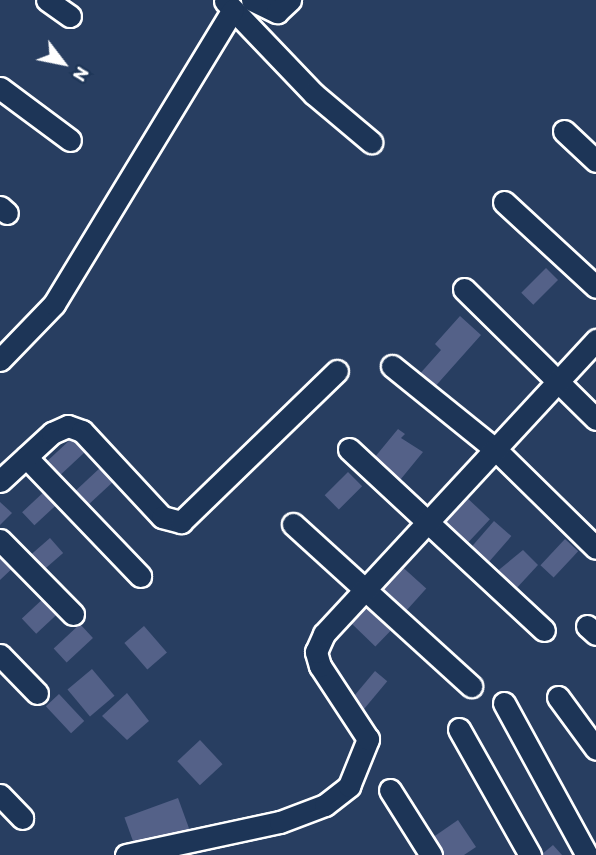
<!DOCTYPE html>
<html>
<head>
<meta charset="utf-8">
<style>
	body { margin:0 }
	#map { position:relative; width:596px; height:855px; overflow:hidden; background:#283e61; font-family:Itim,sans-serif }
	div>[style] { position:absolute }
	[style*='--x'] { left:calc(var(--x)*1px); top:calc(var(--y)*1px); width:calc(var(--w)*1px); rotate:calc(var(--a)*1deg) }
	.building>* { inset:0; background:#546188; transform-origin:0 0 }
	.roads { filter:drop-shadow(2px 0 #fff) drop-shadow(-2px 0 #fff) drop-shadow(0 2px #fff) drop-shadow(0 -2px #fff) }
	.minor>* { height:21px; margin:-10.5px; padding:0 10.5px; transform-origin:10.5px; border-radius:10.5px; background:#1d3557 }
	span { translate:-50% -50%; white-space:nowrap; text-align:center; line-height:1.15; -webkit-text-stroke:6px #1d3557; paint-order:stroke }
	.north { position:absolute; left:28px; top:28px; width:70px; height:70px; -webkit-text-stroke:5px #1d3557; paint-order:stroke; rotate:122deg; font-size:19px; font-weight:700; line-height:28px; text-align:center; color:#fff }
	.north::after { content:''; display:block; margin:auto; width:24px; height:32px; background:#fff; clip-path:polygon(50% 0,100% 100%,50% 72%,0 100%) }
</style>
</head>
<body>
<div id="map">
	<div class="building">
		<div style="left:546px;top:268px;width:17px;height:35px;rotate:45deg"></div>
		<div style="clip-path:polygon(460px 316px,481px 335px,432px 390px,417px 377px,441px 350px,435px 344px)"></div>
		<div style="clip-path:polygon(398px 429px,405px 434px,401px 438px,423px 452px,396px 485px,370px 463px)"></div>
		<div style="left:72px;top:438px;width:19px;height:40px;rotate:47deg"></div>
		<div style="left:101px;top:467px;width:19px;height:41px;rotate:47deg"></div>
		<div style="left:348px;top:472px;width:20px;height:33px;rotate:45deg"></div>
		<div style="left:47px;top:489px;width:18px;height:34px;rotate:47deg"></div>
		<div style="left:465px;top:496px;width:34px;height:34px;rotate:43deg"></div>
		<div style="clip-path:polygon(0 502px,12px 513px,0 525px)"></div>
		<div style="left:494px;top:521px;width:23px;height:40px;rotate:41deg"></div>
		<div style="left:50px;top:538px;width:20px;height:30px;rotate:49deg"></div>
		<div style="left:565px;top:539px;width:18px;height:36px;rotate:43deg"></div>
		<div style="clip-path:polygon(0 544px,18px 563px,0 580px)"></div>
		<div style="clip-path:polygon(523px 550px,538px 565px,514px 591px,495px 573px)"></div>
		<div style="left:398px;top:563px;width:38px;height:38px;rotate:42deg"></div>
		<div style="left:46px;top:596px;width:21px;height:33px;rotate:47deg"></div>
		<div style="left:364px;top:605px;width:37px;height:22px;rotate:44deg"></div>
		<div style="left:80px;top:624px;width:19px;height:36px;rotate:47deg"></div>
		<div style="left:144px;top:626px;width:35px;height:26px;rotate:49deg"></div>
		<div style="left:92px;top:669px;width:35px;height:32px;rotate:50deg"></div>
		<div style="left:375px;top:671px;width:16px;height:43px;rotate:40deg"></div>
		<div style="clip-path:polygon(127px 693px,149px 721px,127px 740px,102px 716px)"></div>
		<div style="left:59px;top:694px;width:37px;height:18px;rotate:47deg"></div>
		<div style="left:200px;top:740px;width:33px;height:31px;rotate:47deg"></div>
		<div style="left:178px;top:798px;width:35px;height:57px;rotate:70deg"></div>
		<div style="clip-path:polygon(458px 820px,476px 847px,464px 855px,439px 855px,429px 840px)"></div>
		<div style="clip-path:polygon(553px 845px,562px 855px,541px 855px)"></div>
	</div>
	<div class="roads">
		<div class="minor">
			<div style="--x:47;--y:0;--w:28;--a:35"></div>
			<div style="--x:252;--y:0;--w:28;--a:26"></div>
			<div style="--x:277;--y:12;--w:18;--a:-43"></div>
			<div style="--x:225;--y:1;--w:129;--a:46.3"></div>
			<div style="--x:314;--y:94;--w:75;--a:40.1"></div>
			<div style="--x:0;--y:88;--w:87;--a:36.6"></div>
			<div style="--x:564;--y:131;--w:44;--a:43.2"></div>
			<div style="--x:504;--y:202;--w:125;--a:42.7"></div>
			<div style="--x:0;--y:207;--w:9;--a:41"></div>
			<div style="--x:464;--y:289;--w:185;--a:44.6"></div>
			<div style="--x:0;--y:360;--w:78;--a:-46"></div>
			<div style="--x:54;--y:304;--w:344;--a:-58.7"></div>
			<div style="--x:392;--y:366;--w:132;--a:38.9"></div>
			<div style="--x:495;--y:449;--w:141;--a:44.4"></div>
			<div style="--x:349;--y:449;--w:266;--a:42.9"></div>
			<div style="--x:26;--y:457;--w:165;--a:46.2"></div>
			<div style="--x:0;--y:481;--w:71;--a:-42.7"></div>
			<div style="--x:52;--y:433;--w:17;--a:-24"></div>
			<div style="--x:68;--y:426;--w:15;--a:20"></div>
			<div style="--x:82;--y:431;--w:117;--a:47.1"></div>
			<div style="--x:162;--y:517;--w:20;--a:15"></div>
			<div style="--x:181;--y:522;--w:217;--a:-44.1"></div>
			<div style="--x:293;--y:524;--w:241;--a:42.3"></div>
			<div style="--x:0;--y:540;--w:104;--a:45.4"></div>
			<div style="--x:587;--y:626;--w:12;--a:42"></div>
			<div style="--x:0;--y:655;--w:53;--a:45.8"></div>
			<div style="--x:558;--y:697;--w:64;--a:53.8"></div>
			<div style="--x:504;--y:703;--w:173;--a:61.4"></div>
			<div style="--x:459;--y:729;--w:145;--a:60.6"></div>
			<div style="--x:390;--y:790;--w:77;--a:57.8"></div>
			<div style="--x:0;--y:795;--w:32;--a:46"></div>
			<div style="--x:126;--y:855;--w:157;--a:-12.1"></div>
			<div style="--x:280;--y:822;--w:48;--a:-20.7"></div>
			<div style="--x:325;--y:805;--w:31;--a:-38"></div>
			<div style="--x:349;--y:786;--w:51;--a:-68"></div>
			<div style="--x:368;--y:739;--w:87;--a:-123.3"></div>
			<div style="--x:320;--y:666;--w:15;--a:-106"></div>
			<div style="--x:316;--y:652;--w:20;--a:-66"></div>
			<div style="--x:324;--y:634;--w:401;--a:-47.2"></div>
		</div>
	</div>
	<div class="north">N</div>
</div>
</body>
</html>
